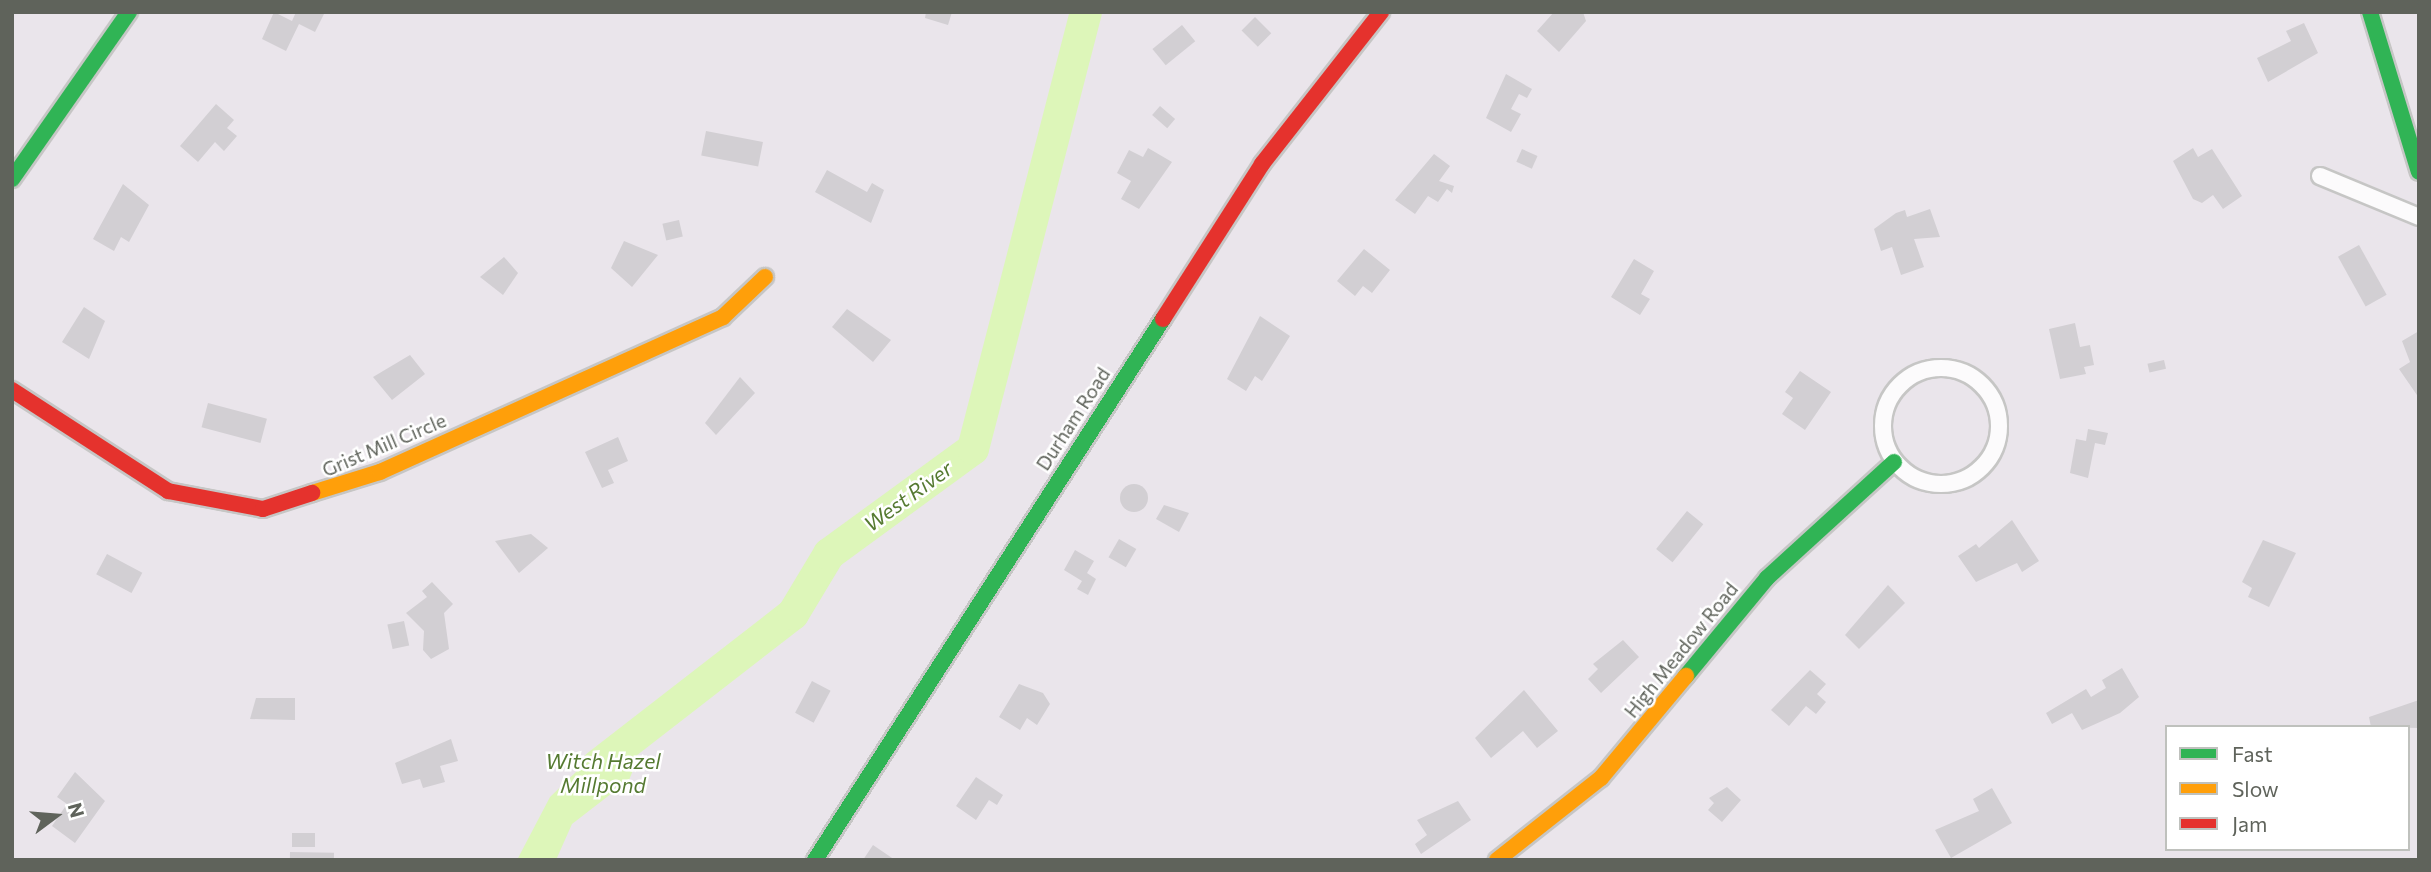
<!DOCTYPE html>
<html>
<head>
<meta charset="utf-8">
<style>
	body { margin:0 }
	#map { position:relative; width:2431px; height:872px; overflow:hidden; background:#eae5eb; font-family:Commissioner,sans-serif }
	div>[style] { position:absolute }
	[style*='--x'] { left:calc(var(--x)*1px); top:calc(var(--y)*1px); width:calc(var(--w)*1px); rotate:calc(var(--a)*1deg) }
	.water>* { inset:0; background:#ddf6b9 }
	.river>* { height:32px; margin:-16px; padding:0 16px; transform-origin:16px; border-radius:16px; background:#ddf6b9 }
	.building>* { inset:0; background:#d2cfd3; transform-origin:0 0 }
	.round { border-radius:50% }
	.roads { filter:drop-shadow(2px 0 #c6c6c5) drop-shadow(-2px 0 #c6c6c5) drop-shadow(0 2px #c6c6c5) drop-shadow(0 -2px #c6c6c5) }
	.street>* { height:16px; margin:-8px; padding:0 8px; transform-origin:8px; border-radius:8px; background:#fcfbfc }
	.street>.ring { margin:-8px; padding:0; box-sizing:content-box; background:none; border:16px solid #fcfbfc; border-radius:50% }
	.fast>* { height:16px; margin:-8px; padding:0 8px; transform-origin:8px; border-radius:8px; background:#30b455 }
	.slow>* { height:16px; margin:-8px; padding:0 8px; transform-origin:8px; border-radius:8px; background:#ff9f0a }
	.jam>* { height:16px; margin:-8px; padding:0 8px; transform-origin:8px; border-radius:8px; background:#e5322d }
	span { translate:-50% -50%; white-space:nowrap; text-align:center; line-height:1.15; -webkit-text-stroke:5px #fff; paint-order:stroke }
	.street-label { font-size:19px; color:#5f635b }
	.water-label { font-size:21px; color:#557a31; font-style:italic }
	.frame { position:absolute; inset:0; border:14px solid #5f635b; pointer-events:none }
	.legend { position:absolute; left:2165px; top:725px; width:245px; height:126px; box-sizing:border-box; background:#fff; border:2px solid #bfc1bd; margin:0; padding:9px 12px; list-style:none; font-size:21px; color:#5f635b }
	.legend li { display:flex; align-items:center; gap:14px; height:35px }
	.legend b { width:35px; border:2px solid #bfc1bd }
	.north { position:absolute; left:21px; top:781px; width:70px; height:70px; -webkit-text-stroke:5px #fff; paint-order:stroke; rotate:74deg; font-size:19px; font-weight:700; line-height:28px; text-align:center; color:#5f635b }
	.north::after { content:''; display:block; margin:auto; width:24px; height:32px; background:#5f635b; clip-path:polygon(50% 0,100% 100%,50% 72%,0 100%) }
</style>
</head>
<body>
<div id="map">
	<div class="water">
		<div style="clip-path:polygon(627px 739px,638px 758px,629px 780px,572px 824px,556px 860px,517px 860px,550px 797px,604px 745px)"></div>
	</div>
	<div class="river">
		<div style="--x:597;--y:766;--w:248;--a:-37.8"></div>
		<div style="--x:793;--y:614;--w:70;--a:-59"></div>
		<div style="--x:829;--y:554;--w:178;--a:-36.1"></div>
		<div style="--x:973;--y:449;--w:451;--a:-75.5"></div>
	</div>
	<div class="building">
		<div style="clip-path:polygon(274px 12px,292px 21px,296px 12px,325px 12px,315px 32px,299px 24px,286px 51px,262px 39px)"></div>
		<div style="clip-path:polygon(926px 12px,952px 12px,948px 25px,925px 18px)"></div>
		<div style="clip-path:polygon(1554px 12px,1583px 12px,1586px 21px,1559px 52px,1537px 31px)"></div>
		<div style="left:1255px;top:17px;width:23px;height:19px;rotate:45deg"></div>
		<div style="clip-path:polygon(2304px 23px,2318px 53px,2268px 82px,2257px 58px,2291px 41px,2286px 31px)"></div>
		<div style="left:1182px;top:25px;width:21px;height:38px;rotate:51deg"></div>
		<div style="clip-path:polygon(1506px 74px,1532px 89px,1527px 98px,1519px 94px,1511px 109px,1521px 114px,1511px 132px,1486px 118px)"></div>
		<div style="clip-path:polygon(216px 104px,234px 120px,227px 128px,237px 136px,224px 151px,215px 142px,198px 162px,180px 146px)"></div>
		<div style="left:1160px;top:106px;width:20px;height:12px;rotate:41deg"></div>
		<div style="left:706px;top:131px;width:58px;height:25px;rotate:11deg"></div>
		<div style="clip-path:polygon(1148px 148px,1172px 162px,1139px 209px,1121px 199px,1131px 181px,1117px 173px,1129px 150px,1143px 157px)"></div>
		<div style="clip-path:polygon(2193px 148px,2198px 157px,2212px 149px,2242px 196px,2223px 209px,2213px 195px,2202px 203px,2193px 199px,2173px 161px)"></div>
		<div style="left:1522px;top:149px;width:17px;height:14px;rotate:24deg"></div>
		<div style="clip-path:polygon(1434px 154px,1450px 166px,1439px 181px,1454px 186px,1452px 193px,1447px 189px,1438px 202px,1428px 196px,1415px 214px,1395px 200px)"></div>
		<div style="clip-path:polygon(827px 170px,867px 192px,872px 183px,884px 190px,871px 223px,815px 192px)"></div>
		<div style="clip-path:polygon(123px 184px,149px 205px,129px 242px,121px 237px,114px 251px,93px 239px)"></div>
		<div style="clip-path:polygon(1930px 209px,1940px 237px,1914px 239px,1924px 267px,1901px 275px,1892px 247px,1881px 251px,1874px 229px,1896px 213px,1905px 210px,1907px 217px)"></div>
		<div style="left:679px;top:220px;width:17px;height:17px;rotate:77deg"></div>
		<div style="clip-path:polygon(624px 241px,658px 255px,632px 287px,611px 268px)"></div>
		<div style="left:2359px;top:245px;width:57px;height:24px;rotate:61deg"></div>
		<div style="clip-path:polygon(1364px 249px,1390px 270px,1372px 293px,1363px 286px,1355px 296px,1337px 281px)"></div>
		<div style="clip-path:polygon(504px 257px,518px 273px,503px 295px,480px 277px)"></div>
		<div style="clip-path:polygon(1634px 259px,1654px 271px,1641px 294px,1650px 299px,1640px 315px,1611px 297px)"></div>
		<div style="clip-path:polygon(84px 307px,105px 321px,89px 359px,62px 342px)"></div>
		<div style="clip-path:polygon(847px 309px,891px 340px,873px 362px,832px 327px)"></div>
		<div style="clip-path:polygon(1260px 316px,1290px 336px,1262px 381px,1255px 376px,1246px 391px,1227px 379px)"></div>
		<div style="clip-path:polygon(2075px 323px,2080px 347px,2090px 345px,2094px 365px,2084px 367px,2086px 374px,2060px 379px,2049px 329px)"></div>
		<div style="clip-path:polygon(2419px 331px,2419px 398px,2399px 369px,2410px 362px,2402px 341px)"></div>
		<div style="clip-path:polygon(410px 355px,425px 374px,392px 400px,373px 377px)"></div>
		<div style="left:2164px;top:360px;width:9px;height:17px;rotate:77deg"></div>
		<div style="clip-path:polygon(1800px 371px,1831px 392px,1805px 430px,1782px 414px,1793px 398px,1785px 392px)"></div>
		<div style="clip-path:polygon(740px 377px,755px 393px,716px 435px,705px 423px)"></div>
		<div style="left:208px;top:403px;width:61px;height:25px;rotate:15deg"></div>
		<div style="clip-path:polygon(2088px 429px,2108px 433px,2105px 445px,2095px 443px,2088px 478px,2070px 473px,2076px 439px,2086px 441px)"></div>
		<div style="clip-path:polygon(618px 437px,628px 461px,608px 470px,614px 483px,602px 488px,585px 452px)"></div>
		<div class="round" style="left:1120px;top:484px;width:28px;height:28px"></div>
		<div style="clip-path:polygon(1164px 505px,1189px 513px,1179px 532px,1156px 519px)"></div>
		<div style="left:1687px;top:511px;width:21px;height:49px;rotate:39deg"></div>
		<div style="clip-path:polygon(2012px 520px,2039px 561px,2022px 572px,2017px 563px,1976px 582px,1958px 556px,1976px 544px,1979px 548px)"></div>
		<div style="clip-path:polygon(531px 534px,548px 548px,519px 573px,495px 541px)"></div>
		<div style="left:1119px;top:539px;width:20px;height:21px;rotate:30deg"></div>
		<div style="clip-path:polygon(2263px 540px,2296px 553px,2269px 607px,2248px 597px,2252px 588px,2242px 582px)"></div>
		<div style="clip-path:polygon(1075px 550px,1094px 561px,1087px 573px,1096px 579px,1088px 595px,1077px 589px,1082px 581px,1064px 570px)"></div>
		<div style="left:107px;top:554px;width:40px;height:23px;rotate:28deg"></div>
		<div style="clip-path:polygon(432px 582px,453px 604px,444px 613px,449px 649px,431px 659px,423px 650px,424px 631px,406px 613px,427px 597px,422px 591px)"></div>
		<div style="clip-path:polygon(1888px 585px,1905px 603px,1859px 649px,1845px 635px)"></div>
		<div style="left:404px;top:621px;width:25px;height:17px;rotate:78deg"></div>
		<div style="clip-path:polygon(1623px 640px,1639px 657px,1601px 693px,1588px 679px,1598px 669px,1593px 664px)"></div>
		<div style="clip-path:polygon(2122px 668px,2139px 697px,2120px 713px,2082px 730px,2072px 713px,2052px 724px,2046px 713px,2086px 689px,2091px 697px,2106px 688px,2102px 680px)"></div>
		<div style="clip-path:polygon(1810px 670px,1826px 684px,1817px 694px,1826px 702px,1816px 714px,1806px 706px,1789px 726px,1771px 710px)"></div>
		<div style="left:812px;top:681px;width:21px;height:36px;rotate:28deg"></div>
		<div style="clip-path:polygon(1019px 684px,1043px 693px,1050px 704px,1037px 725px,1027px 718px,1020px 730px,999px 717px)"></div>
		<div style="clip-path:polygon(1524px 690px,1558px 731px,1537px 748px,1523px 731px,1491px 758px,1475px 738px)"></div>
		<div style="clip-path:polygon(256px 698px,295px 698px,295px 720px,250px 719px)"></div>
		<div style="clip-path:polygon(2419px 700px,2419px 728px,2371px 727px,2369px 717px)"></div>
		<div style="clip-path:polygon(451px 739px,458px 761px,440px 766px,445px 782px,423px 788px,420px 779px,402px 784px,395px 763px)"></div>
		<div style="clip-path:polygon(75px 772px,105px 801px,75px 843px,52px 826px,67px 804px,57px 797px)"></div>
		<div style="clip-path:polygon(976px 777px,1003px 795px,997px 805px,989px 800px,976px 820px,956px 806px)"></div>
		<div style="clip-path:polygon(1727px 787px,1741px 800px,1722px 822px,1708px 810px,1714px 803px,1709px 798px)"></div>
		<div style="clip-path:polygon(1992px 788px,2012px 823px,1951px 858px,1935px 830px,1979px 811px,1973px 799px)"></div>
		<div style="clip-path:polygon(1458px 801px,1471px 820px,1421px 854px,1415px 844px,1427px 835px,1417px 820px)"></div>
		<div style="left:292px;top:833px;width:23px;height:14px"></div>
		<div style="clip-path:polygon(873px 845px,895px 860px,863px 860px)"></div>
		<div style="left:290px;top:852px;width:44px;height:8px;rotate:1deg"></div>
	</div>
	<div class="roads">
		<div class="street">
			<div style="--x:2320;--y:176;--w:107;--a:22.5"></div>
			<div class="ring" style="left:1883px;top:368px;width:100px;height:100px"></div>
		</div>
		<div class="fast">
			<div style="--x:2370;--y:12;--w:167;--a:73"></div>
			<div style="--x:12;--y:179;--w:204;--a:-55"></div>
			<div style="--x:1686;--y:676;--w:127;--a:-50.4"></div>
			<div style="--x:1767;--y:578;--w:172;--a:-42.4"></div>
			<div style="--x:815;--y:860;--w:643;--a:-57.25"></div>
		</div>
		<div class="slow">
			<div style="--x:312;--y:493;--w:71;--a:-17.2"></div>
			<div style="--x:380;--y:472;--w:376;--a:-24.3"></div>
			<div style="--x:723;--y:317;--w:58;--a:-43.6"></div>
			<div style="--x:1497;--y:860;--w:132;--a:-38.3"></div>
			<div style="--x:1601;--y:778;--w:133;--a:-50.2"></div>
		</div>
		<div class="jam">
			<div style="--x:1163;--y:319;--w:184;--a:-57.4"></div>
			<div style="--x:1262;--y:164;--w:193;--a:-51.9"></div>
			<div style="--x:12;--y:390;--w:186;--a:32.9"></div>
			<div style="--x:168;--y:491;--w:97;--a:10.7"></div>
			<div style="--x:263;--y:509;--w:52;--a:-18.1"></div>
		</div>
	</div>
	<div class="street-label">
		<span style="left:1073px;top:419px;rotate:-57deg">Durham Road</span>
		<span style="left:384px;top:445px;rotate:-23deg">Grist Mill Circle</span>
		<span style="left:1681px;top:650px;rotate:-51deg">High Meadow Road</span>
	</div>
	<div class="water-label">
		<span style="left:908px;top:496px;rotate:-36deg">West River</span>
		<span style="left:603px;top:773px">Witch Hazel<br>Millpond</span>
	</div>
	<div class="frame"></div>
	<ul class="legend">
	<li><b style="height:9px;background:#30b455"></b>Fast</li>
	<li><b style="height:9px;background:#ff9f0a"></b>Slow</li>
	<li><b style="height:9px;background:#e5322d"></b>Jam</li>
	</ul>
	<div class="north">N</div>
</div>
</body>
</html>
